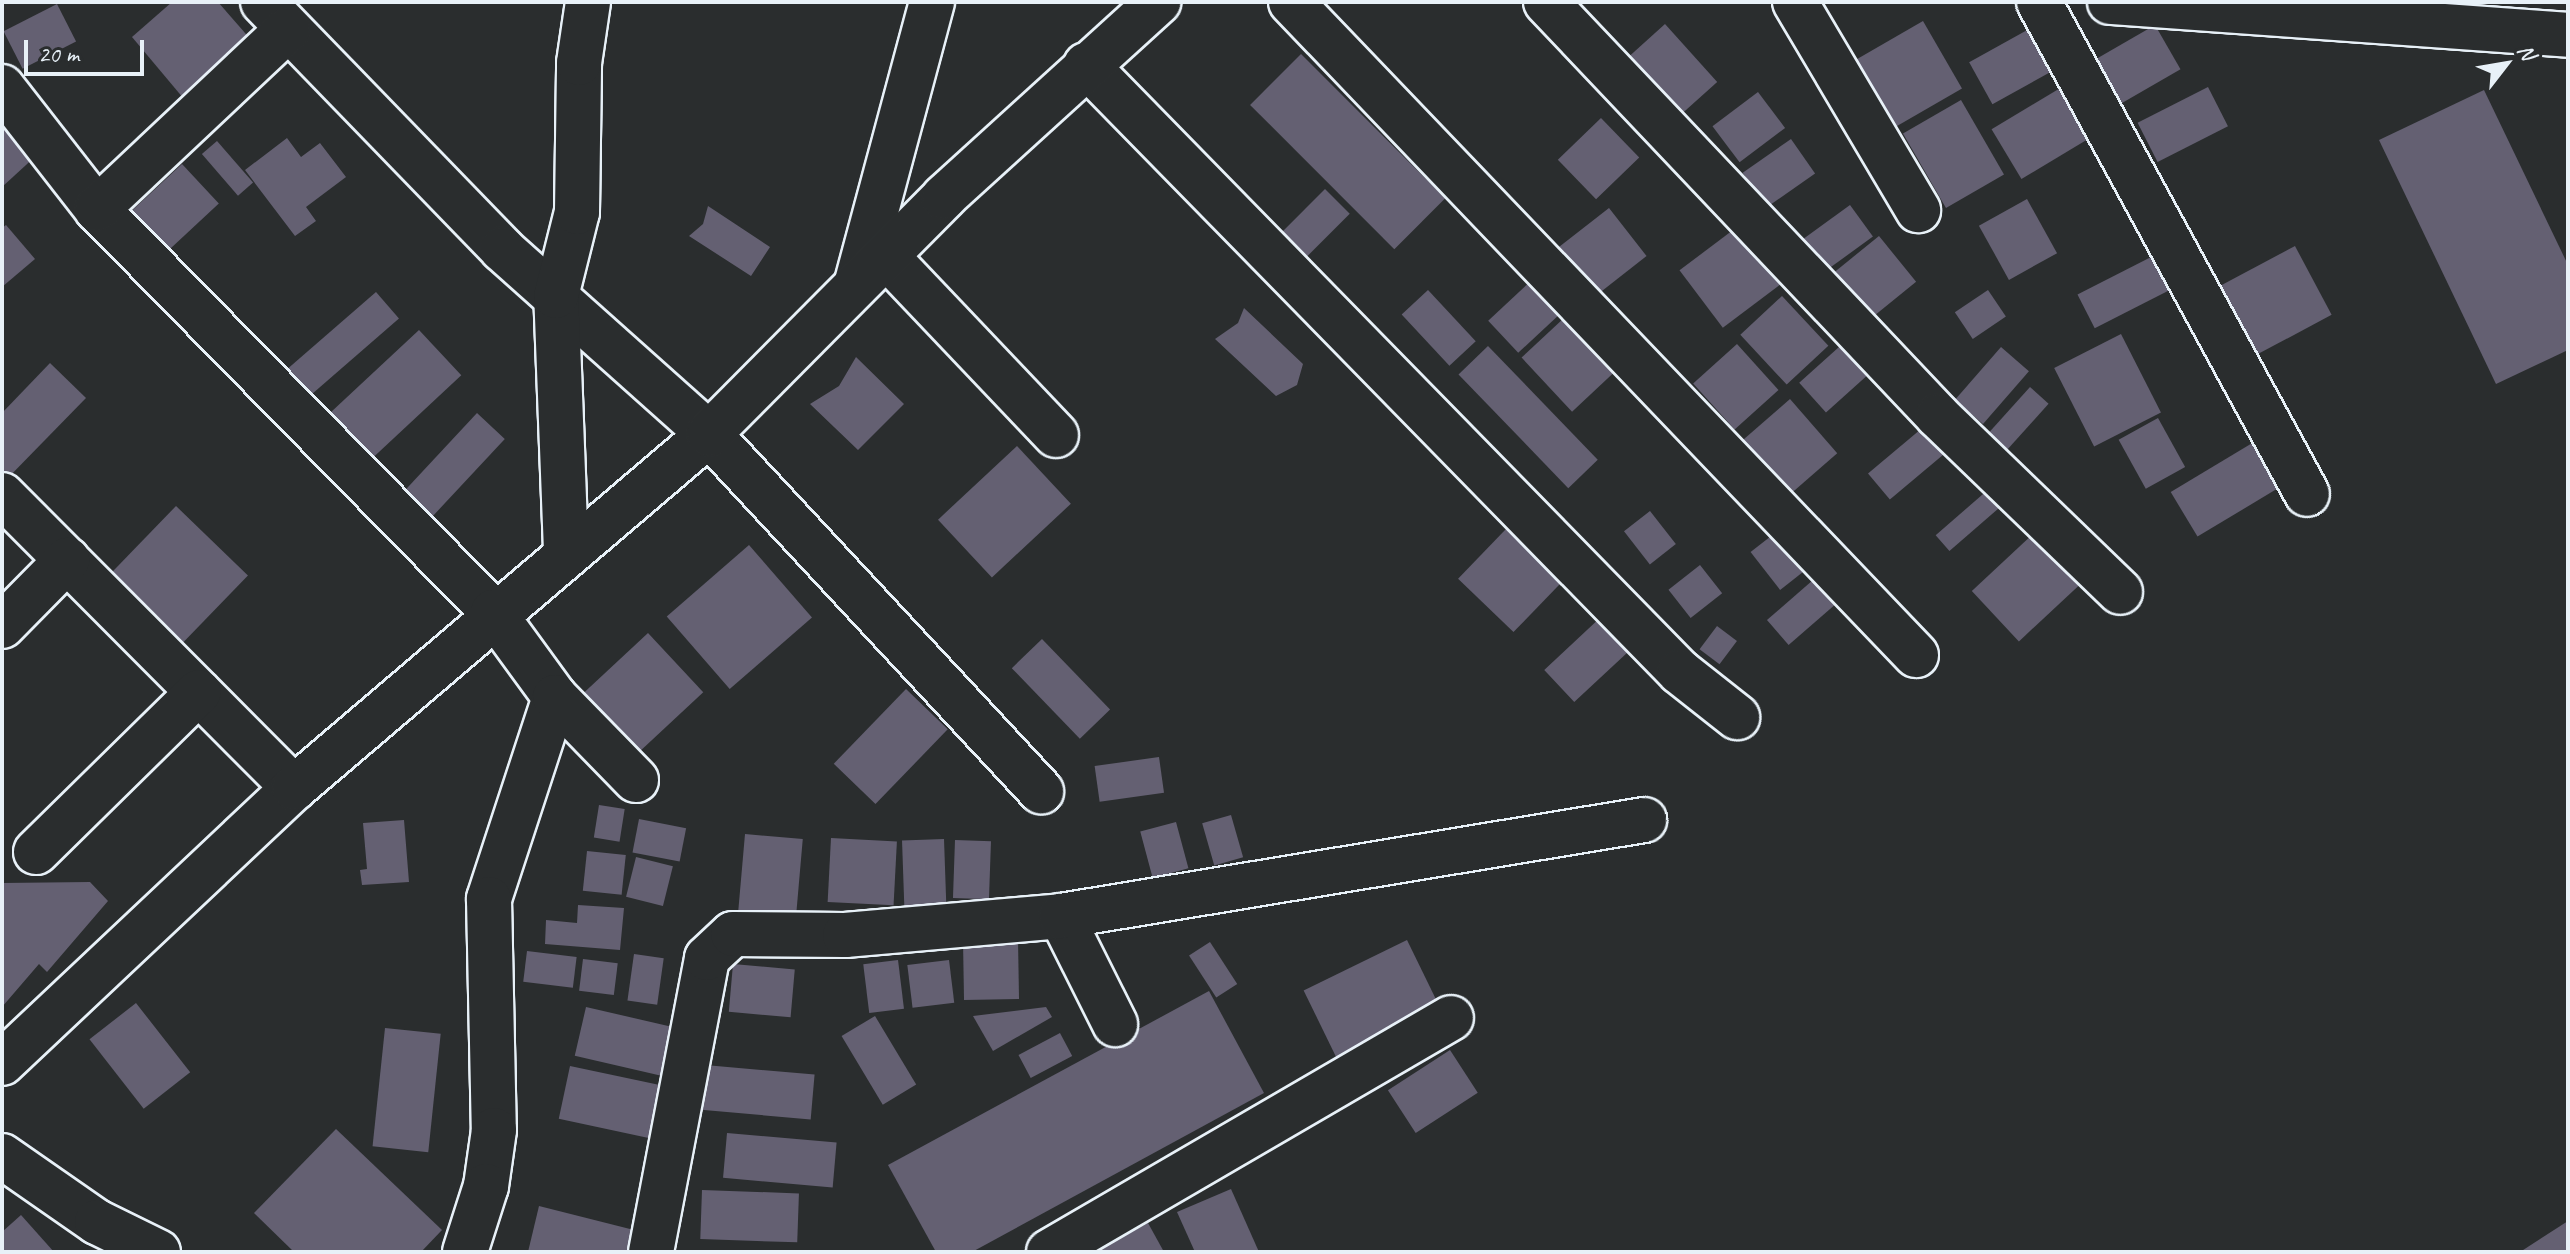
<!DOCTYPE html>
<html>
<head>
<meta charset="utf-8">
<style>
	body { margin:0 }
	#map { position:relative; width:2570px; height:1254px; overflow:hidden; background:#2a2d2e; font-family:Caveat,sans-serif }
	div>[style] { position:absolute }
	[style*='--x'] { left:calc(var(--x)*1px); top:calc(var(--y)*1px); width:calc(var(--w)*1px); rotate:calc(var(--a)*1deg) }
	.building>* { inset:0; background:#646072; transform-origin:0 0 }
	.roads { filter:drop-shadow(2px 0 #e8f1f8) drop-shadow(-2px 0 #e8f1f8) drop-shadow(0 2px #e8f1f8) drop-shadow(0 -2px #e8f1f8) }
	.minor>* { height:44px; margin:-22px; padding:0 22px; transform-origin:22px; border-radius:22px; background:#2a2d2e }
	span { translate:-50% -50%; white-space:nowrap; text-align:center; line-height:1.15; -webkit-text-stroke:6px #2a2d2e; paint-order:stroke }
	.frame { position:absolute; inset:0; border:4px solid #e8f1f8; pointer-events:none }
	.north { position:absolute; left:2466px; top:24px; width:80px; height:80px; -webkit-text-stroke:6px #2a2d2e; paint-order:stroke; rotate:59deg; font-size:22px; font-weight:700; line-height:32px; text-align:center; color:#e8f1f8 }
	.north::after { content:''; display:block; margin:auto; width:28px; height:36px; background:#e8f1f8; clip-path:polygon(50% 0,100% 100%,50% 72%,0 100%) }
	.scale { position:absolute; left:24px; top:40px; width:120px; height:36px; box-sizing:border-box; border:4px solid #e8f1f8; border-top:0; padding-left:10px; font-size:24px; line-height:28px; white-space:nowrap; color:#e8f1f8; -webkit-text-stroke:6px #2a2d2e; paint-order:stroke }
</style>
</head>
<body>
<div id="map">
	<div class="building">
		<div style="clip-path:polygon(172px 2px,218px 2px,252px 41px,184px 99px,132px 37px)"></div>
		<div style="left:57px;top:4px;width:42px;height:60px;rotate:63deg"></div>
		<div style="left:1923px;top:21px;width:78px;height:88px;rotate:60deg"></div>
		<div style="left:2040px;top:23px;width:48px;height:81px;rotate:61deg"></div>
		<div style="left:1665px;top:24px;width:78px;height:60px;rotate:48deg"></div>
		<div style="left:2155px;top:25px;width:51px;height:75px;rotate:60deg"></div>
		<div style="left:1301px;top:54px;width:204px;height:72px;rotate:45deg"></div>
		<div style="left:2067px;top:84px;width:58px;height:88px;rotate:59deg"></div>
		<div style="left:2208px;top:87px;width:44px;height:79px;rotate:63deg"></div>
		<div style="clip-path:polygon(2484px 90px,2568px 265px,2568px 350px,2496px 384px,2379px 140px)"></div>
		<div style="left:1758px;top:92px;width:45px;height:57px;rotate:53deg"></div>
		<div style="left:1961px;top:100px;width:86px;height:67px;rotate:60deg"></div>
		<div style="clip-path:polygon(2px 113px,38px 154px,2px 187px)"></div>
		<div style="left:1601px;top:118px;width:55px;height:60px;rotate:46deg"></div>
		<div style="clip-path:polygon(287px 138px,301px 157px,320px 143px,346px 177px,306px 207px,316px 221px,295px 236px,245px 170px)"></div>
		<div style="left:1791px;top:139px;width:42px;height:59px;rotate:55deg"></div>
		<div style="left:217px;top:141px;width:55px;height:20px;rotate:49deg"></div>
		<div style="left:182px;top:164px;width:54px;height:76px;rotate:47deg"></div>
		<div style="left:1325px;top:189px;width:35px;height:72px;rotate:45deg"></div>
		<div style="left:2027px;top:199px;width:62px;height:55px;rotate:61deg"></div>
		<div style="left:1850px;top:205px;width:39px;height:63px;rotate:54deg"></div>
		<div style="clip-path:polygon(708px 206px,770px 247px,751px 276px,689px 236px,703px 224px)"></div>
		<div style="left:1609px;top:208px;width:61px;height:70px;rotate:52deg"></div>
		<div style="clip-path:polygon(6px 225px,35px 259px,2px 287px,2px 228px)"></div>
		<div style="left:1737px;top:227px;width:72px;height:72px;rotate:53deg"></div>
		<div style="left:1879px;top:236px;width:59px;height:65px;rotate:51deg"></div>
		<div style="left:2295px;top:246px;width:78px;height:100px;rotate:62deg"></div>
		<div style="left:2155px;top:255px;width:38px;height:87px;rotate:63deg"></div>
		<div style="left:1535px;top:277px;width:44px;height:64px;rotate:47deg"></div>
		<div style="left:1428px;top:290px;width:70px;height:36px;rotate:47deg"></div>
		<div style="left:1988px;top:290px;width:32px;height:40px;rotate:56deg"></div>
		<div style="left:376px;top:292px;width:35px;height:119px;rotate:49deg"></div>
		<div style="left:1782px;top:296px;width:68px;height:57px;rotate:47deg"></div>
		<div style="clip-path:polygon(1244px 308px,1303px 364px,1297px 385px,1276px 396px,1215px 339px,1238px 323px)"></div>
		<div style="left:1564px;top:318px;width:74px;height:58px;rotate:47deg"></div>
		<div style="left:419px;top:330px;width:62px;height:125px;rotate:47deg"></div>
		<div style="left:2121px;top:334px;width:88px;height:75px;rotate:63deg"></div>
		<div style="left:1849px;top:338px;width:40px;height:67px;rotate:48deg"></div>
		<div style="left:1737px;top:344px;width:62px;height:59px;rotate:48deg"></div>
		<div style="left:1488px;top:346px;width:158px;height:41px;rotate:46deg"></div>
		<div style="left:2001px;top:347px;width:37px;height:70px;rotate:41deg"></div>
		<div style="clip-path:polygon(856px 357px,904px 404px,858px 450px,810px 404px,839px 386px)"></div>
		<div style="clip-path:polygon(50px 363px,86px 398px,2px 484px,2px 413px)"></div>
		<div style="left:2030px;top:387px;width:25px;height:70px;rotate:42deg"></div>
		<div style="left:1790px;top:399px;width:72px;height:62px;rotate:49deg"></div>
		<div style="left:477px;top:413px;width:38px;height:112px;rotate:43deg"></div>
		<div style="left:2158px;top:418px;width:56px;height:45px;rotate:61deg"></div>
		<div style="left:1927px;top:424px;width:34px;height:77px;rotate:50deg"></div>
		<div style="left:2259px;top:439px;width:52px;height:103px;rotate:59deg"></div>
		<div style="left:1017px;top:446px;width:79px;height:108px;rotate:47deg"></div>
		<div style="left:1990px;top:488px;width:21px;height:72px;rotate:49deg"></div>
		<div style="left:176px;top:506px;width:100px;height:94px;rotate:44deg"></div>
		<div style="left:1650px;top:511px;width:42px;height:33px;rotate:52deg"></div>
		<div style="left:1506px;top:529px;width:77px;height:69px;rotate:44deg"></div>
		<div style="left:1775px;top:533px;width:48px;height:31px;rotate:52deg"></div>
		<div style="left:2034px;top:533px;width:69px;height:85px;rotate:47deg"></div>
		<div style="left:749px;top:545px;width:96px;height:109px;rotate:49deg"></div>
		<div style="left:1700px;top:565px;width:36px;height:40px;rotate:52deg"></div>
		<div style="left:1813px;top:580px;width:33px;height:61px;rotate:49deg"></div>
		<div style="left:1602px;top:616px;width:44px;height:79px;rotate:47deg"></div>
		<div style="left:1717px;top:626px;width:25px;height:29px;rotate:37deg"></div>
		<div style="left:648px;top:633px;width:81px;height:91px;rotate:47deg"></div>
		<div style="left:1042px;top:639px;width:98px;height:42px;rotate:46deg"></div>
		<div style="left:906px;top:689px;width:58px;height:104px;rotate:44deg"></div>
		<div style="left:1159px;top:757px;width:36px;height:65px;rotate:82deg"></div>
		<div style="left:599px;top:805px;width:26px;height:33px;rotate:9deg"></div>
		<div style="left:1231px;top:815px;width:44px;height:30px;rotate:74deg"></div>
		<div style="left:639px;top:819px;width:48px;height:34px;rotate:11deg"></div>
		<div style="clip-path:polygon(404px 820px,409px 882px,362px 885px,360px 870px,367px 869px,363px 823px)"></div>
		<div style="left:1176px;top:822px;width:48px;height:37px;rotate:75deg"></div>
		<div style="left:745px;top:834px;width:58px;height:78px;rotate:5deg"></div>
		<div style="left:831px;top:838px;width:66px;height:64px;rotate:3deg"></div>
		<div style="left:944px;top:839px;width:72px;height:42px;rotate:88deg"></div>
		<div style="left:955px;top:840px;width:36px;height:58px;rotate:2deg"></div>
		<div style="left:587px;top:851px;width:39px;height:40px;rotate:6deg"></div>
		<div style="left:636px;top:857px;width:38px;height:41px;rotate:14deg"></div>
		<div style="clip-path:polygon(90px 882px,108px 901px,47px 972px,39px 964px,2px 1007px,2px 883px)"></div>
		<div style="clip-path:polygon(578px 905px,624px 908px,620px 950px,545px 944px,546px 920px,577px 923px)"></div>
		<div style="left:1018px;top:940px;width:59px;height:55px;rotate:89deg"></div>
		<div style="left:1407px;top:940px;width:76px;height:115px;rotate:64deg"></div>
		<div style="left:1210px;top:942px;width:50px;height:25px;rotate:57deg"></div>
		<div style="left:527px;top:951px;width:50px;height:31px;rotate:7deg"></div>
		<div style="left:634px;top:954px;width:30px;height:47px;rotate:8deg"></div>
		<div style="left:583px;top:959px;width:35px;height:32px;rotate:7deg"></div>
		<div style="left:898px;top:960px;width:49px;height:35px;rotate:83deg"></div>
		<div style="left:949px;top:960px;width:43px;height:42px;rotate:83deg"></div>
		<div style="left:733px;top:964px;width:62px;height:48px;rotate:5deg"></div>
		<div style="clip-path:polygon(1209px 991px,1264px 1093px,972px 1252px,936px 1252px,888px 1165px)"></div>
		<div style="left:136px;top:1003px;width:88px;height:59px;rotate:52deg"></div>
		<div style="left:586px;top:1007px;width:101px;height:50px;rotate:13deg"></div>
		<div style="clip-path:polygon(1046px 1007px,1052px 1017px,993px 1051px,973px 1016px)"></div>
		<div style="left:875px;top:1016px;width:80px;height:39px;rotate:59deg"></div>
		<div style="left:385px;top:1028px;width:56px;height:119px;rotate:6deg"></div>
		<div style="left:1060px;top:1033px;width:26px;height:47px;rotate:62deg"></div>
		<div style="left:1450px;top:1050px;width:51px;height:74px;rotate:57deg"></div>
		<div style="left:705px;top:1065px;width:110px;height:45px;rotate:5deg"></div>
		<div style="left:570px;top:1066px;width:99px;height:54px;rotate:12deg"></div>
		<div style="clip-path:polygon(336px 1129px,442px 1230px,421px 1252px,294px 1252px,254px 1213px)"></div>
		<div style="left:727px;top:1133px;width:110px;height:45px;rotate:5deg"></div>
		<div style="clip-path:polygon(1231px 1189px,1259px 1252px,1195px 1252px,1177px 1212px)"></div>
		<div style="left:702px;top:1190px;width:97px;height:49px;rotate:2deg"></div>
		<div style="clip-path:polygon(539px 1206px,634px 1230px,628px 1252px,528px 1252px)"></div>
		<div style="clip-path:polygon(21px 1215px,54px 1252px,2px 1252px,2px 1232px)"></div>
		<div style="clip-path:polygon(2568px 1221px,2568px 1252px,2520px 1252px)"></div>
		<div style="clip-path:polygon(1148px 1223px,1164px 1252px,1095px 1252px)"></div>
	</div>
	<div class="roads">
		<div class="minor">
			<div style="--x:263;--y:2;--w:344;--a:45.9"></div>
			<div style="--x:502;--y:249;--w:278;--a:41.8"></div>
			<div style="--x:709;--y:434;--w:488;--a:47.1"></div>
			<div style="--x:1291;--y:2;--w:904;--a:46.26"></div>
			<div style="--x:1546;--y:2;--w:570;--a:46.56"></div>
			<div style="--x:1938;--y:416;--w:253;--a:44"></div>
			<div style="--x:1795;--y:2;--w:242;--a:59.4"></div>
			<div style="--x:2039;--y:2;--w:560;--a:61.42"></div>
			<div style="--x:2110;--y:2;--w:459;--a:4.1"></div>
			<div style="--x:1086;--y:65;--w:849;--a:45.62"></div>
			<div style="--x:1680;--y:672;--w:73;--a:38.3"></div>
			<div style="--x:2;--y:87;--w:155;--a:52.1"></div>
			<div style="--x:97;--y:209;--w:565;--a:45.5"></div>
			<div style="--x:493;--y:612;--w:105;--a:53.9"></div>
			<div style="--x:555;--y:697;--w:213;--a:108.1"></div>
			<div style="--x:489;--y:899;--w:231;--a:88.8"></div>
			<div style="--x:494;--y:1130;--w:57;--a:98.1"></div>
			<div style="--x:486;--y:1186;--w:69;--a:107.7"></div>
			<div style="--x:97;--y:209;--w:262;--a:-43.3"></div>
			<div style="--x:888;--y:258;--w:244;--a:46.5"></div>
			<div style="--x:857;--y:282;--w:290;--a:-75"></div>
			<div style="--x:2;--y:495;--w:414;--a:45.1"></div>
			<div style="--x:566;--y:551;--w:255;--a:-92.2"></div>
			<div style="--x:556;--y:296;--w:87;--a:-76"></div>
			<div style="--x:577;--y:212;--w:149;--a:-89.2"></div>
			<div style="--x:579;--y:63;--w:62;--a:-81.6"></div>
			<div style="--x:2;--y:626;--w:93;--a:-45.4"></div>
			<div style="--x:555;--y:697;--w:116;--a:45.7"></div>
			<div style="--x:36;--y:852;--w:228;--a:-44.5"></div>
			<div style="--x:1061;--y:916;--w:121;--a:63.4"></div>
			<div style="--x:2;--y:1063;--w:401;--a:-43.3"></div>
			<div style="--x:294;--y:788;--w:545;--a:-40.46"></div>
			<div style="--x:709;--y:434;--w:334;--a:-45.2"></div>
			<div style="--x:944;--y:197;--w:290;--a:-42.3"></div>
			<div style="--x:2;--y:1156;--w:116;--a:34.8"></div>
			<div style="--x:97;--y:1222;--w:68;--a:26.2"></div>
			<div style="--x:651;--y:1252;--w:299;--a:-79.2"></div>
			<div style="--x:707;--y:958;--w:35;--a:-43"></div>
			<div style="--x:733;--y:934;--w:112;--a:0.5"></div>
			<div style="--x:845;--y:935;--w:217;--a:-5"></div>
			<div style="--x:1061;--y:916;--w:591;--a:-9.35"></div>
			<div style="--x:1049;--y:1252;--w:465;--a:-30.2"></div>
		</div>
	</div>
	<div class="frame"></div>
	<div class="north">N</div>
	<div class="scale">20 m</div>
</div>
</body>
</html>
